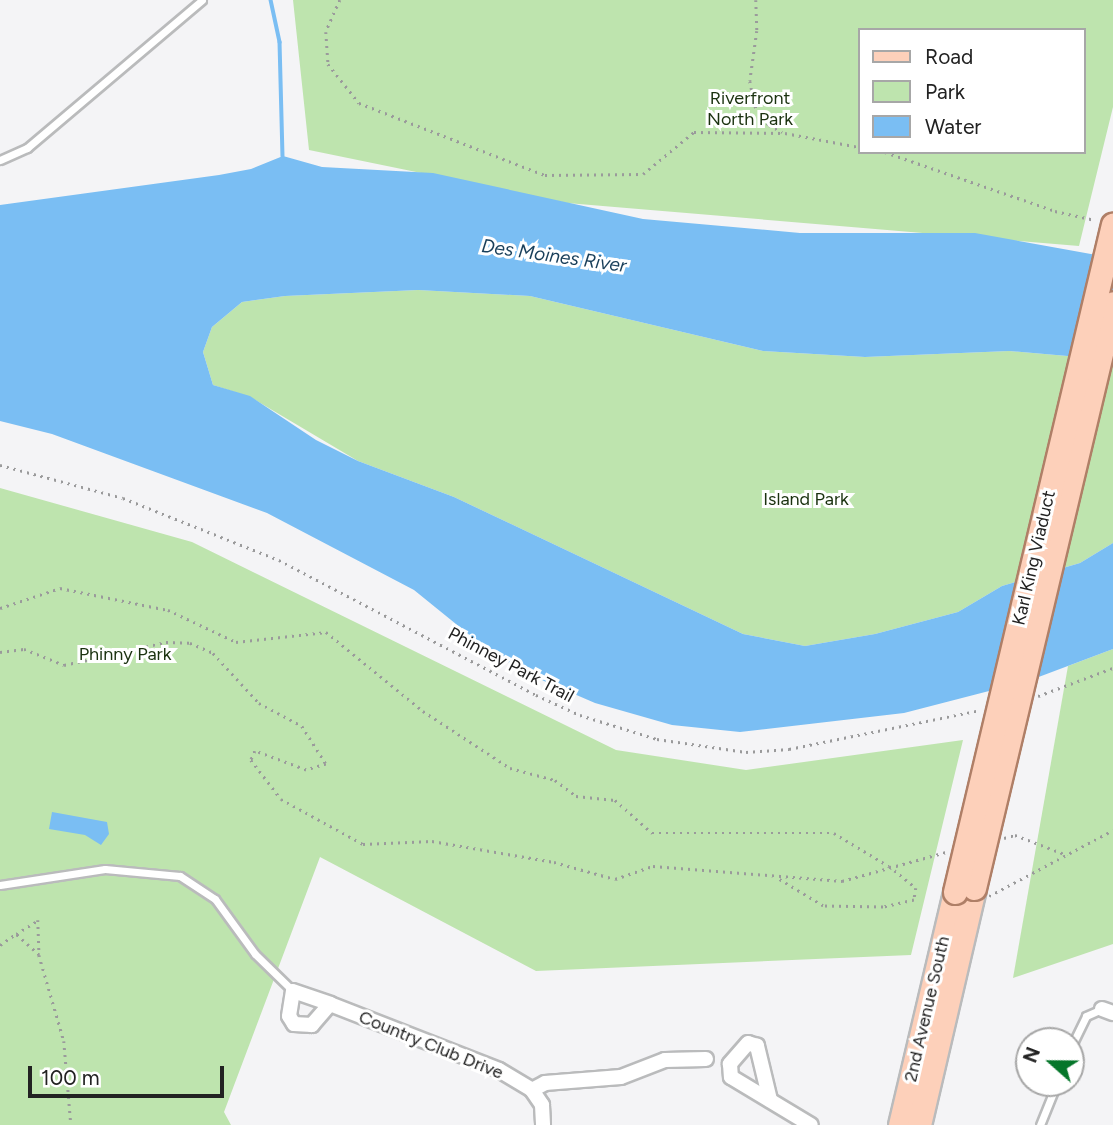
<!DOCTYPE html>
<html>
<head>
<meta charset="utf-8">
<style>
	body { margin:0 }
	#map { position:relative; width:1113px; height:1125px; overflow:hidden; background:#f4f4f6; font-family:Figtree,sans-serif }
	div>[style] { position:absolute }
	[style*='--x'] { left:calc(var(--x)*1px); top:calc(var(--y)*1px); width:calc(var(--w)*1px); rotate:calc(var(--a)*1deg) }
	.green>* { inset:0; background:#bee4ae }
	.water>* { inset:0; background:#7abef3 }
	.stream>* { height:3.5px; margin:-1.75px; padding:0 1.75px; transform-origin:1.75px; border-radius:1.75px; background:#7abef3 }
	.path>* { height:2.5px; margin-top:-1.25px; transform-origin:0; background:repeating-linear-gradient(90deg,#9a9a9b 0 2px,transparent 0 7px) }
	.roads { filter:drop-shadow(2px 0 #babbbc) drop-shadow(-2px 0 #babbbc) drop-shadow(0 2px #babbbc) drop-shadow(0 -2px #babbbc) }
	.service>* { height:7px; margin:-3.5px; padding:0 3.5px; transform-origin:3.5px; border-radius:3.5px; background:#fff }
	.minor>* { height:14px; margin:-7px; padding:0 7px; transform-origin:7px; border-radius:7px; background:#fff }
	.primary>* { height:23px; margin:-11.5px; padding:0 11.5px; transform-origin:11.5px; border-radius:11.5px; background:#fdd0ba }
	.bridges { filter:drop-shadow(2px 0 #af7f67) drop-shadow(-2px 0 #af7f67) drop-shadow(0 2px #af7f67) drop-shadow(0 -2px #af7f67) }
	.primary-bridge>* { height:23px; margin:-11.5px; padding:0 11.5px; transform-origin:11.5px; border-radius:11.5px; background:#fdd0ba }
	span { translate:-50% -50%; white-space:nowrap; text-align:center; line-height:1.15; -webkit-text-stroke:6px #fff; paint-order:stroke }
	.park-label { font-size:18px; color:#1a310f }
	.street-label { font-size:18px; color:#222 }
	.water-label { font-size:19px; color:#193f5a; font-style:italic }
	.legend { position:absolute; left:858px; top:28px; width:228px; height:126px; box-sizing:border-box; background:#fff; border:2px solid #a7a7a7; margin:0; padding:9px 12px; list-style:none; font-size:21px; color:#222 }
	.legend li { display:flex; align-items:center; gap:14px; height:35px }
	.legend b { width:35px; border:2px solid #a7a7a7 }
	.north { position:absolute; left:1015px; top:1027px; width:70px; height:70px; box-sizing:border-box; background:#fff; border:2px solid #a7a7a7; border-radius:50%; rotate:291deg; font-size:19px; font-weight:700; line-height:28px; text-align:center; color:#222 }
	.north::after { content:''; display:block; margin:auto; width:24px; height:32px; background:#05762a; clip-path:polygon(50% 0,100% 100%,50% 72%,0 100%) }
	.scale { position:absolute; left:28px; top:1066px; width:196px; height:32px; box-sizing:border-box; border:4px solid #222; border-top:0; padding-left:9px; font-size:21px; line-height:24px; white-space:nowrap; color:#222; -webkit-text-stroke:5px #fff; paint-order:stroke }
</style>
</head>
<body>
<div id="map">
	<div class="green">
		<div style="clip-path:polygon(evenodd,293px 0,1113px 0,1113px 107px,1079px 246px,567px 203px,309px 150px,293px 0,859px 30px,1083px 30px,1083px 152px,859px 152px,859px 30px)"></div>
		<div style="clip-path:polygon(418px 290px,530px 296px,763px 351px,865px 357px,1009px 351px,1113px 360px,1113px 543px,1080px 563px,1002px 586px,958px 612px,875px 634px,805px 646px,743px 634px,454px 497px,358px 461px,250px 397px,213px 385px,203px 352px,212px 327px,242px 302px,285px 296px)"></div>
		<div style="clip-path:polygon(0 488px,192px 542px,616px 750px,746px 770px,963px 740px,911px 955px,536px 971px,320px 857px,224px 1112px,231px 1125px,0 1125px)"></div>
		<div style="clip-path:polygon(1113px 649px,1113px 944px,1013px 978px,1068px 666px)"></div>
	</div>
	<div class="water">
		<div style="clip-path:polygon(283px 156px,322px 167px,433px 173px,643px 219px,800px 233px,975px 233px,1113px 258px,1113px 360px,1009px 351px,865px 357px,763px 351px,530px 296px,418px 290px,285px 296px,242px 302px,212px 327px,203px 352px,213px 385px,250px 396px,316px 440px,358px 461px,454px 497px,743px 634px,805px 646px,875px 634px,958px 612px,1002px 586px,1080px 563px,1113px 543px,1113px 649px,1028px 681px,904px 713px,740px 732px,672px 725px,595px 703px,544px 681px,493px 654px,414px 590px,267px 513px,52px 434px,0 421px,0 205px,219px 175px,251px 169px)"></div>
		<div style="clip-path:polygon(52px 812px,107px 822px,109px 834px,101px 845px,85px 835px,49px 829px)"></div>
	</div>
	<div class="stream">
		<div style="--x:271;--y:0;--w:43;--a:77.9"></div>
		<div style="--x:280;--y:42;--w:114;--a:88.5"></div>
	</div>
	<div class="path">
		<div style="--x:340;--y:0;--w:35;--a:114"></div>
		<div style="--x:326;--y:32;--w:32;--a:86"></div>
		<div style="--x:328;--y:64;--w:50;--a:51.5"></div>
		<div style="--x:359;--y:103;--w:199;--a:21.2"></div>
		<div style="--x:545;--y:175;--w:98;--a:-0.6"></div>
		<div style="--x:643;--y:174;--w:66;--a:-39.5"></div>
		<div style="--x:694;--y:132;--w:91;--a:0.6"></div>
		<div style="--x:785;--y:133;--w:75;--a:10.7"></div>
		<div style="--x:756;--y:0;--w:31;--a:88"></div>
		<div style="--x:757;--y:31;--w:50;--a:98"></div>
		<div style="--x:750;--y:81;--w:25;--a:79"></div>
		<div style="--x:755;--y:106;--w:24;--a:54"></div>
		<div style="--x:769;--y:125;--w:15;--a:28"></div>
		<div style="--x:885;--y:152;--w:180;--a:19.1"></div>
		<div style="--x:1055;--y:211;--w:41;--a:12.7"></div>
		<div style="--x:0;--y:465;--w:127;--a:15"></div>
		<div style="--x:123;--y:498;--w:168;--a:21.7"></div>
		<div style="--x:279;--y:560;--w:290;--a:27.7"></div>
		<div style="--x:536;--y:695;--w:48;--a:24.4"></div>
		<div style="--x:580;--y:715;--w:81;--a:17.3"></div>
		<div style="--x:657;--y:739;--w:90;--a:8.3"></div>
		<div style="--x:746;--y:752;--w:43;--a:-4"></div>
		<div style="--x:789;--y:749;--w:195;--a:-11.5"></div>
		<div style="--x:0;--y:608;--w:63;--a:-18.4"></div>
		<div style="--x:60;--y:588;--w:110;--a:11.5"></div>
		<div style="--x:168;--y:610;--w:75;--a:25.2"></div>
		<div style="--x:236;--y:642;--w:91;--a:-6.3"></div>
		<div style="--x:326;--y:632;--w:125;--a:39.2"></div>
		<div style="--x:423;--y:711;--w:104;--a:33.2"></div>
		<div style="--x:510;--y:768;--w:47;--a:14.9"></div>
		<div style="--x:555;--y:780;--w:26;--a:37"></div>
		<div style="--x:576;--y:796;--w:39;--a:6"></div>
		<div style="--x:615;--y:800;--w:50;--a:41.7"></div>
		<div style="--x:652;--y:833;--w:182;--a:0"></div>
		<div style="--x:834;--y:833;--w:64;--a:31"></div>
		<div style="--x:889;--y:866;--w:35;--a:39"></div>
		<div style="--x:916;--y:888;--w:12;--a:99"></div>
		<div style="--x:914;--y:900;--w:32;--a:167"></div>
		<div style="--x:883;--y:907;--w:60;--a:-179"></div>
		<div style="--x:823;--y:906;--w:54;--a:-148.7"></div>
		<div style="--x:0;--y:652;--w:24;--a:-7"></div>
		<div style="--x:24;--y:649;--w:43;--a:21.8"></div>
		<div style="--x:64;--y:665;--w:105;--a:-12.7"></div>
		<div style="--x:166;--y:642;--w:24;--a:2"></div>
		<div style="--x:190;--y:643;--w:25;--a:23"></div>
		<div style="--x:213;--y:653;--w:68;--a:47.4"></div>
		<div style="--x:259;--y:703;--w:49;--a:28.1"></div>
		<div style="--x:302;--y:726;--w:45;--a:57.7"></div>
		<div style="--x:326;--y:764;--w:21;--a:163"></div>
		<div style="--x:306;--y:770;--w:54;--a:-159.6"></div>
		<div style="--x:255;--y:751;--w:10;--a:114"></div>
		<div style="--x:251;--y:760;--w:49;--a:52.4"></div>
		<div style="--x:281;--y:799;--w:94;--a:28.8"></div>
		<div style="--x:363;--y:844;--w:69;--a:-2.5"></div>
		<div style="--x:432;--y:841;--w:124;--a:9.8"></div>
		<div style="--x:554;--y:862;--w:63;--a:15.6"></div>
		<div style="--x:615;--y:879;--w:40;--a:-18.9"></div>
		<div style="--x:653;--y:866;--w:190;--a:4.5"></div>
		<div style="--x:842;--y:881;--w:108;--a:-15.6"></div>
		<div style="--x:1038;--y:696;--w:80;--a:-20.5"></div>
		<div style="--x:1004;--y:838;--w:11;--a:-15"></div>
		<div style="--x:1015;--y:835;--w:56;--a:21"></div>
		<div style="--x:989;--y:896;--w:140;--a:-28"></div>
		<div style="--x:0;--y:945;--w:19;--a:-35"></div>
		<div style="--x:16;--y:934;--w:26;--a:-32"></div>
		<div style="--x:38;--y:920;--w:35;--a:88"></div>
		<div style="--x:39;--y:955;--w:31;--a:-138"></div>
		<div style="--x:39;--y:955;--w:90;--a:73.8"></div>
		<div style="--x:64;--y:1041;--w:84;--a:85.2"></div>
	</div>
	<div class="roads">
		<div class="service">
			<div style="--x:0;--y:160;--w:30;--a:-24"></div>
			<div style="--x:27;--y:148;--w:229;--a:-40.2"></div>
			<div style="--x:0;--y:885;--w:106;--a:-8.7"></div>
			<div style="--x:105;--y:869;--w:75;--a:5.3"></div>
			<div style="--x:180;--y:876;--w:42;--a:33.3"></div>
			<div style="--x:215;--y:899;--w:68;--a:54"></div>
			<div style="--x:255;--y:954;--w:53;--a:44.2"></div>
			<div style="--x:1071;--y:1047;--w:34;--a:-64"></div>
			<div style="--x:1086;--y:1016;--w:17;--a:-24"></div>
			<div style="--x:1040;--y:1125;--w:45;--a:-68"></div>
		</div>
		<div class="minor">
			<div style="--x:330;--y:1004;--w:28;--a:131"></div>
			<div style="--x:312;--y:1025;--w:18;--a:-177"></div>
			<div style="--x:294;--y:1024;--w:9;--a:-122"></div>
			<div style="--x:289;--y:1016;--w:25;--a:-81"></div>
			<div style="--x:293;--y:991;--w:39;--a:19"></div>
			<div style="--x:330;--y:1004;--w:181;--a:21.3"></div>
			<div style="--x:499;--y:1070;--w:39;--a:31"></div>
			<div style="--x:532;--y:1090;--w:18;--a:56"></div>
			<div style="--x:542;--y:1105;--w:20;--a:87"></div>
			<div style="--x:1102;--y:1009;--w:12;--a:20"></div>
			<div style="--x:532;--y:1090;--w:15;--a:-28"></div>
			<div style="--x:545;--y:1083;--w:76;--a:-4.5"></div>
			<div style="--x:621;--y:1077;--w:47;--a:-21.1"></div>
			<div style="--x:665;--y:1060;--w:41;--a:-1.4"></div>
			<div style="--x:770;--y:1100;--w:56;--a:-103.5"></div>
			<div style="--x:757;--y:1046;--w:9;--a:-162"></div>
			<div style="--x:748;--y:1043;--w:28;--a:131"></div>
			<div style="--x:730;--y:1064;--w:13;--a:86"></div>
			<div style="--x:731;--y:1077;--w:93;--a:31"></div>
		</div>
		<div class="primary">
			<div style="--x:900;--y:1125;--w:239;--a:-76.7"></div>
			<div style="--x:919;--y:1125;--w:243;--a:-76.9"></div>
		</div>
	</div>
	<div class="bridges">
		<div class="primary-bridge">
			<div style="--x:974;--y:888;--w:601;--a:-76.63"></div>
			<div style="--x:955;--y:892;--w:686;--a:-76.69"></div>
		</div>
	</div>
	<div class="park-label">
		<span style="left:750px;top:109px">Riverfront<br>North Park</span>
		<span style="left:806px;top:499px">Island Park</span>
		<span style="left:125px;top:654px">Phinny Park</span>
	</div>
	<div class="street-label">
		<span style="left:1034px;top:558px;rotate:-77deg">Karl King Viaduct</span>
		<span style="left:511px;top:665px;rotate:28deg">Phinney Park Trail</span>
		<span style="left:927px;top:1009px;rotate:-77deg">2nd Avenue South</span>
		<span style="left:431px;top:1045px;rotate:22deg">Country Club Drive</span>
	</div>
	<div class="water-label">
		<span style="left:554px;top:256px;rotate:8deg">Des Moines River</span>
	</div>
	<ul class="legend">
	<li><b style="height:9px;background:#fdd0ba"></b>Road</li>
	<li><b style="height:19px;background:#bee4ae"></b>Park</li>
	<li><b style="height:19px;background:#7abef3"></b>Water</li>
	</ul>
	<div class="north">N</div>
	<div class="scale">100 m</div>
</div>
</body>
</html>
